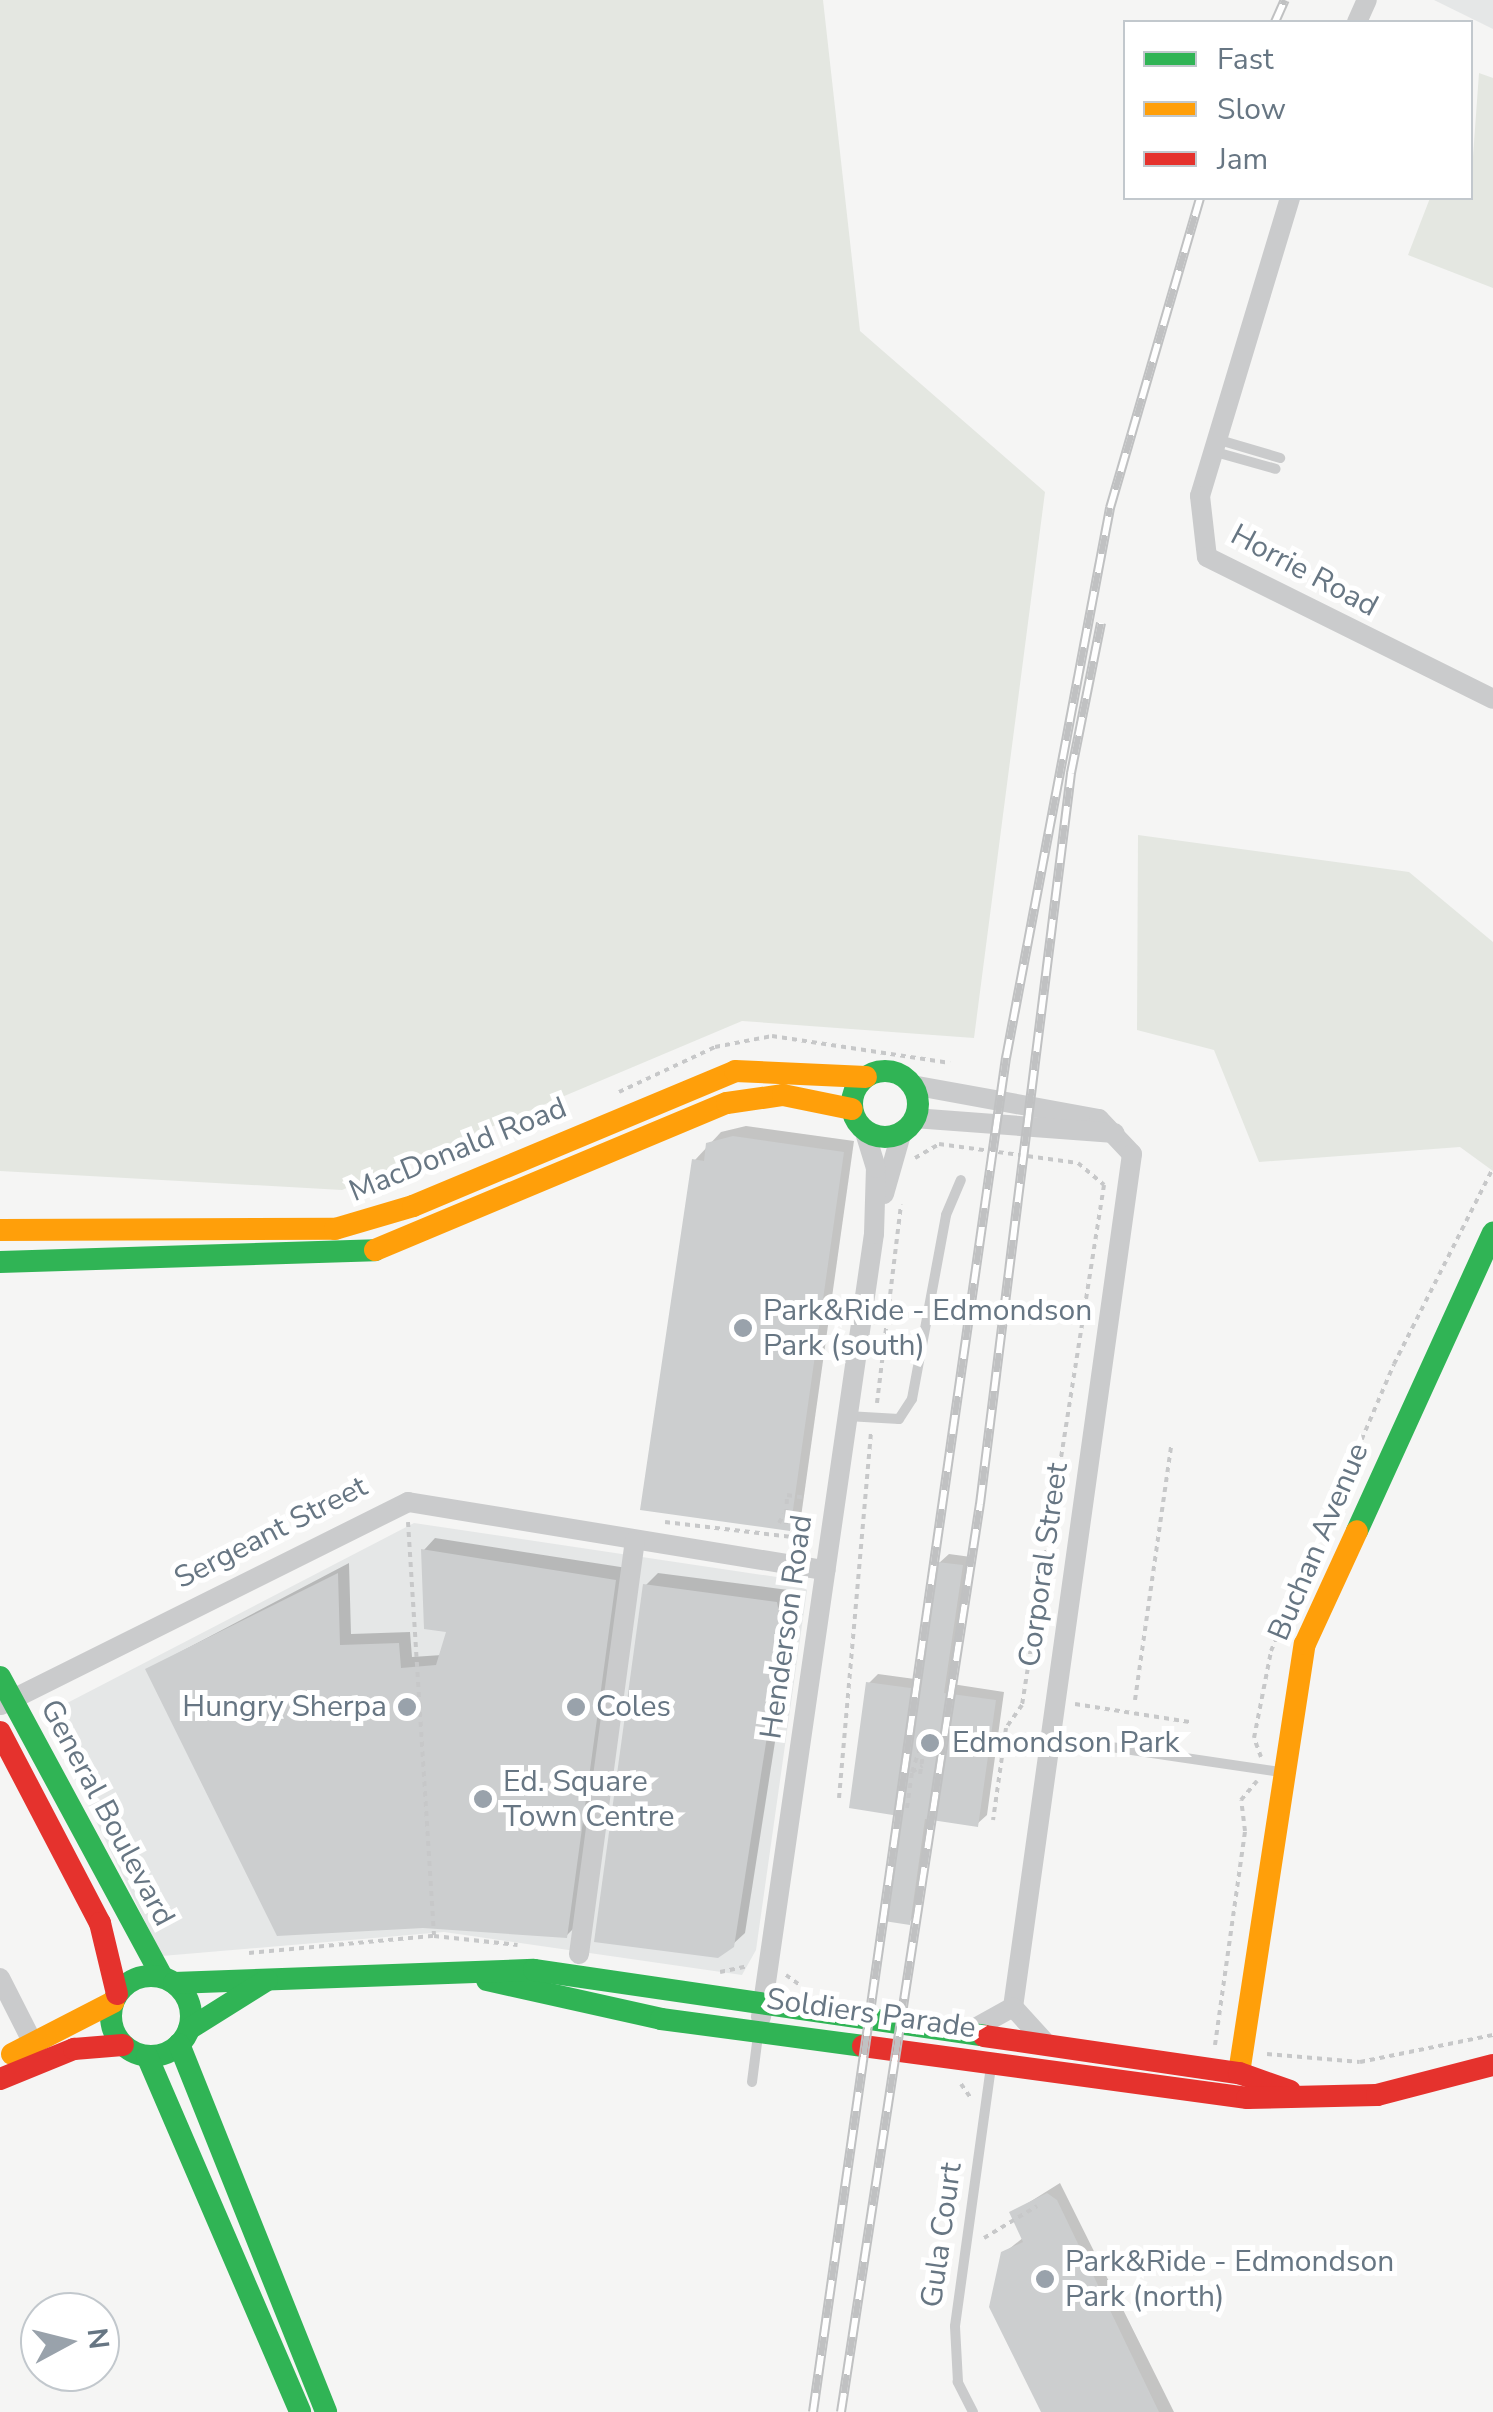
<!DOCTYPE html>
<style>
body{margin:0}
#map{position:relative;width:1493px;height:2412px;overflow:hidden;background:#f5f5f4;font-family:"Nunito Sans",sans-serif}
div>[style]{position:absolute}
.built>*{inset:0;background:#e5e7e7}
.green>*{inset:0;background:#e4e7e1}
.shadow>*{inset:0;background:#0003}
.building>*{inset:0;background:#cccecf}
.path>*{height:4px;margin-top:-2px;transform-origin:0;background:repeating-linear-gradient(90deg,#c7c8c9 0 5px,transparent 0 10px)}
.lane>*{height:10px;margin:-5px;padding:0 5px;transform-origin:5px;border-radius:5px;background:#cacbcc}
.street>*{height:20px;margin:-10px;padding:0 10px;transform-origin:10px;border-radius:10px;background:#cacbcc}
.fast>*{height:22px;margin:-11px;padding:0 11px;transform-origin:11px;border-radius:11px;background:#30b455}
.fast>.ring{margin:-11px;padding:0;box-sizing:content-box;background:none;border:22px solid #30b455;border-radius:50%}
.slow>*{height:22px;margin:-11px;padding:0 11px;transform-origin:11px;border-radius:11px;background:#ff9f0a}
.jam>*{height:22px;margin:-11px;padding:0 11px;transform-origin:11px;border-radius:11px;background:#e5322d}
.rail>*{height:10px;margin-top:-5px;transform-origin:0;background:repeating-linear-gradient(90deg,#fff 0 19px,#c0c1c2 0 38px);box-sizing:border-box;border-block:2px solid #c0c1c2}
.dots>*{width:28px;height:28px;translate:-50% -50%;box-sizing:border-box;border:5px solid #fff;border-radius:50%}
span{translate:-50% -50%;white-space:nowrap;text-align:center;line-height:1.15;-webkit-text-stroke:10px #fff;paint-order:stroke}
.street-label{font-size:30px;color:#677683}
.poi-label{font-size:30px;color:#677683}
.left{translate:0 -50%;text-align:left}
.right{translate:-100% -50%;text-align:right}
.legend{position:absolute;left:1123px;top:20px;width:350px;height:180px;box-sizing:border-box;background:#fff;border:2px solid #c2c8cd;margin:0;padding:12px 18px;list-style:none;font-size:30px;color:#677683}
.legend li{display:flex;align-items:center;gap:20px;height:50px}
.legend b{width:50px;border:2px solid #c2c8cd}
.north{position:absolute;left:20px;top:2292px;width:100px;height:100px;box-sizing:border-box;background:#fff;border:2px solid #c2c8cd;border-radius:50%;rotate:83deg;font-size:28px;font-weight:700;line-height:40px;text-align:center;color:#677683}
.north::after{content:'';display:block;margin:auto;width:35px;height:45px;background:#99a2ab;clip-path:polygon(50% 0,100% 100%,50% 72%,0 100%)}
</style>
<div id="map">
<div class="built">
<div style="clip-path:polygon(1434px 0,1493px 0,1493px 29px)"></div>
<div style="clip-path:polygon(414px 1523px,790px 1579px,807px 1590px,756px 1950px,742px 1975px,444px 1932px,162px 1956px,44px 1715px)"></div>
</div>
<div class="green">
<div style="clip-path:polygon(0 0,823px 0,860px 331px,1045px 492px,974px 1038px,742px 1021px,342px 1190px,0 1171px)"></div>
<div style="clip-path:polygon(1479px 73px,1493px 78px,1493px 288px,1408px 255px,1430px 198px,1470px 198px)"></div>
<div style="clip-path:polygon(1138px 835px,1409px 872px,1493px 942px,1493px 1171px,1460px 1147px,1259px 1162px,1214px 1050px,1137px 1030px)"></div>
</div>
<div class="shadow">
<div style="clip-path:polygon(746px 1126px,854px 1141px,801px 1517px,789px 1528px,695px 1160px,721px 1132px)"></div>
<div style="clip-path:polygon(435px 1538px,627px 1568px,578px 1924px,566px 1936px,148px 1669px,349px 1563px,351px 1634px,410px 1632px,412px 1657px,442px 1655px,449px 1629px,424px 1550px)"></div>
<div style="clip-path:polygon(949px 1554px,971px 1557px,952px 1684px,1004px 1692px,987px 1815px,977px 1824px,932px 1818px,918px 1913px,909px 1922px,902px 1813px,869px 1683px,878px 1674px,922px 1680px,939px 1563px)"></div>
<div style="clip-path:polygon(658px 1573px,788px 1590px,794px 1621px,745px 1933px,732px 1945px,646px 1585px)"></div>
<div style="clip-path:polygon(1060px 2183px,1174px 2412px,1044px 2412px,1004px 2253px,1024px 2237px,1012px 2213px)"></div>
</div>
<div class="building">
<div style="clip-path:polygon(733px 1136px,844px 1152px,790px 1531px,640px 1510px,692px 1159px,704px 1161px,706px 1143px)"></div>
<div style="clip-path:polygon(421px 1549px,616px 1580px,567px 1938px,423px 1928px,277px 1936px,145px 1669px,338px 1573px,340px 1645px,399px 1643px,401px 1668px,436px 1665px,446px 1632px,424px 1629px)"></div>
<div style="clip-path:polygon(937px 1562px,963px 1565px,944px 1693px,996px 1700px,978px 1827px,925px 1819px,910px 1925px,884px 1921px,899px 1816px,849px 1808px,866px 1682px,918px 1689px)"></div>
<div style="clip-path:polygon(643px 1584px,777px 1602px,783px 1634px,734px 1947px,718px 1958px,594px 1942px)"></div>
<div style="clip-path:polygon(1047px 2193px,1057px 2200px,1159px 2412px,1041px 2412px,989px 2307px,1001px 2252px,1023px 2242px,1009px 2212px)"></div>
</div>
<div class="path">
<div style="left:619px;top:1092px;width:106px;rotate:-25.1deg"></div>
<div style="left:715px;top:1047px;width:58px;rotate:-10.9deg"></div>
<div style="left:772px;top:1036px;width:180px;rotate:8.6deg"></div>
<div style="left:915px;top:1158px;width:28px;rotate:-30deg"></div>
<div style="left:939px;top:1144px;width:140px;rotate:7.8deg"></div>
<div style="left:1078px;top:1163px;width:34px;rotate:40deg"></div>
<div style="left:1104px;top:1185px;width:526px;rotate:98.96deg"></div>
<div style="left:1022px;top:1705px;width:28px;rotate:125deg"></div>
<div style="left:1006px;top:1728px;width:93px;rotate:98deg"></div>
<div style="left:877px;top:1403px;width:200px;rotate:-83.1deg"></div>
<div style="left:408px;top:1522px;width:414px;rotate:86.4deg"></div>
<div style="left:665px;top:1522px;width:137px;rotate:6.7deg"></div>
<div style="left:801px;top:1538px;width:23px;rotate:-80deg"></div>
<div style="left:805px;top:1515px;width:10px;rotate:11deg"></div>
<div style="left:779px;top:1523px;width:10px;rotate:-61deg"></div>
<div style="left:786px;top:1524px;width:29px;rotate:-88deg"></div>
<div style="left:787px;top:1495px;width:20px;rotate:9deg"></div>
<div style="left:1135px;top:1700px;width:256px;rotate:-81.9deg"></div>
<div style="left:1075px;top:1704px;width:116px;rotate:8.9deg"></div>
<div style="left:1261px;top:1757px;width:20px;rotate:-110deg"></div>
<div style="left:1254px;top:1738px;width:89px;rotate:-78.9deg"></div>
<div style="left:1271px;top:1651px;width:312px;rotate:-66.8deg"></div>
<div style="left:1394px;top:1364px;width:220px;rotate:-63.2deg"></div>
<div style="left:912px;top:1772px;width:48px;rotate:-71.9deg"></div>
<div style="left:920px;top:1774px;width:25px;rotate:-81deg"></div>
<div style="left:839px;top:1798px;width:367px;rotate:-85deg"></div>
<div style="left:907px;top:1808px;width:36px;rotate:-82deg"></div>
<div style="left:912px;top:1772px;width:12px;rotate:-31deg"></div>
<div style="left:249px;top:1953px;width:186px;rotate:-5.3deg"></div>
<div style="left:434px;top:1936px;width:84px;rotate:6.1deg"></div>
<div style="left:720px;top:1972px;width:29px;rotate:-12deg"></div>
<div style="left:786px;top:1975px;width:19px;rotate:36deg"></div>
<div style="left:1215px;top:2045px;width:216px;rotate:-82deg"></div>
<div style="left:1245px;top:1831px;width:31px;rotate:-97deg"></div>
<div style="left:1241px;top:1800px;width:25px;rotate:-50deg"></div>
<div style="left:1267px;top:2054px;width:93px;rotate:4.9deg"></div>
<div style="left:1360px;top:2062px;width:136px;rotate:-11.5deg"></div>
<div style="left:961px;top:2084px;width:19px;rotate:55deg"></div>
<div style="left:984px;top:2238px;width:62px;rotate:-31.1deg"></div>
</div>
<div class="lane">
<div style="left:1216px;top:439px;width:67px;rotate:16.5deg"></div>
<div style="left:1212px;top:451px;width:66px;rotate:15.7deg"></div>
<div style="left:847px;top:1416px;width:52px;rotate:3.3deg"></div>
<div style="left:899px;top:1419px;width:24px;rotate:-57deg"></div>
<div style="left:912px;top:1399px;width:187px;rotate:-79.5deg"></div>
<div style="left:946px;top:1215px;width:38px;rotate:-67deg"></div>
<div style="left:1050px;top:1738px;width:233px;rotate:8.4deg"></div>
<div style="left:752px;top:2082px;width:47px;rotate:-82.7deg"></div>
<div style="left:973px;top:2412px;width:34px;rotate:-117deg"></div>
<div style="left:958px;top:2382px;width:56px;rotate:-93.1deg"></div>
<div style="left:955px;top:2326px;width:261px;rotate:-82.1deg"></div>
</div>
<div class="street">
<div style="left:1357px;top:22px;width:24px;rotate:-66deg"></div>
<div style="left:1290px;top:198px;width:311px;rotate:106.8deg"></div>
<div style="left:1200px;top:496px;width:61px;rotate:83.5deg"></div>
<div style="left:1207px;top:557px;width:319px;rotate:26.4deg"></div>
<div style="left:912px;top:1085px;width:190px;rotate:10.3deg"></div>
<div style="left:1099px;top:1119px;width:48px;rotate:46.7deg"></div>
<div style="left:1132px;top:1154px;width:861px;rotate:97.94deg"></div>
<div style="left:1013px;top:2007px;width:45px;rotate:47.7deg"></div>
<div style="left:914px;top:1118px;width:201px;rotate:4.3deg"></div>
<div style="left:884px;top:1194px;width:66px;rotate:-74.1deg"></div>
<div style="left:1px;top:1705px;width:455px;rotate:-26.5deg"></div>
<div style="left:408px;top:1502px;width:423px;rotate:9.3deg"></div>
<div style="left:579px;top:1954px;width:416px;rotate:-82.3deg"></div>
<div style="left:0;top:1978px;width:73px;rotate:63.1deg"></div>
<div style="left:761px;top:2017px;width:791px;rotate:-81.79deg"></div>
<div style="left:874px;top:1234px;width:66px;rotate:-88.3deg"></div>
<div style="left:876px;top:1168px;width:41px;rotate:-107.1deg"></div>
<div style="left:968px;top:2032px;width:51px;rotate:-29.1deg"></div>
</div>
<div class="fast">
<div class="ring" style="left:852px;top:1071px;width:44px;height:44px"></div>
<div style="left:0;top:1262px;width:375px;rotate:-1.8deg"></div>
<div style="left:1357px;top:1531px;width:328px;rotate:-65.5deg"></div>
<div style="left:0;top:1677px;width:341px;rotate:61.6deg"></div>
<div class="ring" style="left:111px;top:1976px;width:58px;height:58px"></div>
<div style="left:487px;top:1980px;width:178px;rotate:12.6deg"></div>
<div style="left:661px;top:2019px;width:204px;rotate:7.6deg"></div>
<div style="left:174px;top:1983px;width:360px;rotate:-2.1deg"></div>
<div style="left:534px;top:1970px;width:455px;rotate:8.3deg"></div>
<div style="left:189px;top:2029px;width:92px;rotate:-32.1deg"></div>
<div style="left:179px;top:2044px;width:396px;rotate:68.2deg"></div>
<div style="left:147px;top:2056px;width:387px;rotate:66.7deg"></div>
</div>
<div class="slow">
<div style="left:0;top:1230px;width:335px;rotate:-0.2deg"></div>
<div style="left:335px;top:1229px;width:81px;rotate:-16.4deg"></div>
<div style="left:413px;top:1206px;width:349px;rotate:-22.7deg"></div>
<div style="left:735px;top:1071px;width:131px;rotate:2.6deg"></div>
<div style="left:375px;top:1250px;width:381px;rotate:-22.7deg"></div>
<div style="left:727px;top:1103px;width:57px;rotate:-8.1deg"></div>
<div style="left:783px;top:1095px;width:70px;rotate:11.5deg"></div>
<div style="left:12px;top:2054px;width:114px;rotate:-27.2deg"></div>
<div style="left:1239px;top:2073px;width:434px;rotate:-81.3deg"></div>
<div style="left:1305px;top:1644px;width:124px;rotate:-65.3deg"></div>
</div>
<div class="jam">
<div style="left:0;top:1732px;width:216px;rotate:62.4deg"></div>
<div style="left:100px;top:1923px;width:73px;rotate:76.5deg"></div>
<div style="left:984px;top:2036px;width:258px;rotate:8.3deg"></div>
<div style="left:1239px;top:2073px;width:54px;rotate:19.4deg"></div>
<div style="left:863px;top:2046px;width:388px;rotate:7.7deg"></div>
<div style="left:1247px;top:2098px;width:130px;rotate:-1.3deg"></div>
<div style="left:1377px;top:2095px;width:120px;rotate:-14.5deg"></div>
<div style="left:0;top:2079px;width:80px;rotate:-22.1deg"></div>
<div style="left:74px;top:2049px;width:49px;rotate:-4.7deg"></div>
</div>
<div class="rail">
<div style="left:1275px;top:22px;width:24px;rotate:-66deg"></div>
<div style="left:813px;top:2412px;width:1368px;rotate:-81.89deg"></div>
<div style="left:1006px;top:1058px;width:560px;rotate:-79.29deg"></div>
<div style="left:1110px;top:508px;width:323px;rotate:-73.8deg"></div>
<div style="left:841px;top:2412px;width:919px;rotate:-81.3deg"></div>
<div style="left:980px;top:1504px;width:737px;rotate:-82.9deg"></div>
<div style="left:1071px;top:773px;width:153px;rotate:-78.7deg"></div>
</div>
<div class="dots">
<div style="left:743px;top:1328px;background:#99a2ab"></div>
<div style="left:407px;top:1707px;background:#99a2ab"></div>
<div style="left:576px;top:1707px;background:#99a2ab"></div>
<div style="left:930px;top:1743px;background:#99a2ab"></div>
<div style="left:483px;top:1799px;background:#99a2ab"></div>
<div style="left:1045px;top:2279px;background:#99a2ab"></div>
</div>
<div class="street-label">
<span style="left:1304px;top:571px;rotate:28deg">Horrie Road</span>
<span style="left:458px;top:1150px;rotate:-22deg">MacDonald Road</span>
<span style="left:271px;top:1533px;rotate:-27deg">Sergeant Street</span>
<span style="left:1319px;top:1542px;rotate:-67deg">Buchan Avenue</span>
<span style="left:1044px;top:1565px;rotate:-82deg">Corporal Street</span>
<span style="left:787px;top:1627px;rotate:-82deg">Henderson Road</span>
<span style="left:107px;top:1813px;rotate:62deg">General Boulevard</span>
<span style="left:871px;top:2014px;rotate:8deg">Soldiers Parade</span>
<span style="left:942px;top:2235px;rotate:-82deg">Gula Court</span>
</div>
<div class="poi-label">
<span class="left" style="left:763px;top:1328px">Park&amp;Ride - Edmondson<br>Park (south)</span>
<span class="right" style="left:387px;top:1707px">Hungry Sherpa</span>
<span class="left" style="left:596px;top:1707px">Coles</span>
<span class="left" style="left:952px;top:1743px">Edmondson Park</span>
<span class="left" style="left:503px;top:1799px">Ed. Square<br>Town Centre</span>
<span class="left" style="left:1065px;top:2279px">Park&amp;Ride - Edmondson<br>Park (north)</span>
</div>
<ul class="legend">
<li><b style="height:12px;background:#30b455"></b>Fast</li>
<li><b style="height:12px;background:#ff9f0a"></b>Slow</li>
<li><b style="height:12px;background:#e5322d"></b>Jam</li>
</ul>
<div class="north">N</div>
</div>
